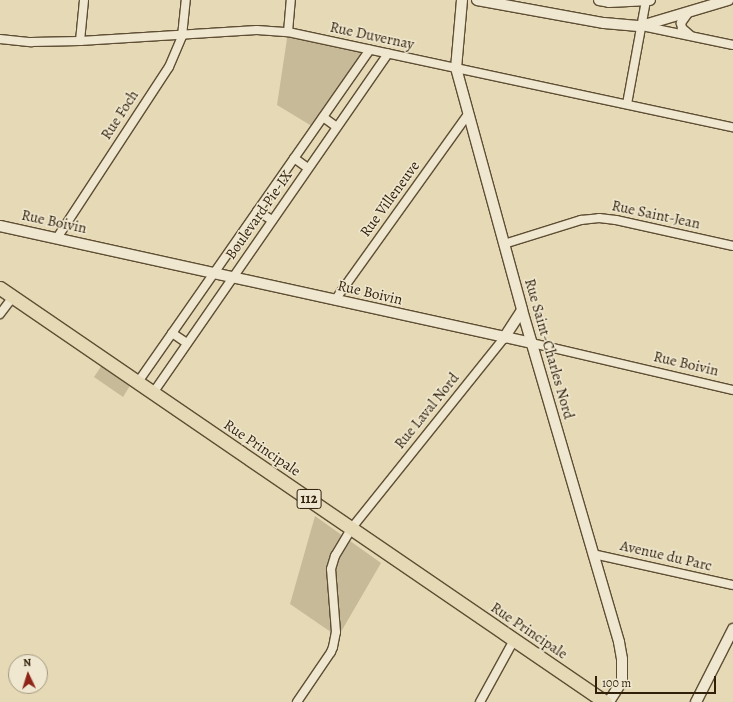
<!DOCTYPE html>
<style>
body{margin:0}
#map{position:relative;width:733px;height:702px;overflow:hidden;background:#e6dab6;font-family:Alegreya,serif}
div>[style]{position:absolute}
.green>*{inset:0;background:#c7ba99}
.roads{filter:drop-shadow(1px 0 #5e4e34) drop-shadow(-1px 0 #5e4e34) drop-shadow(0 1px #5e4e34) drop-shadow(0 -1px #5e4e34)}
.minor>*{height:8px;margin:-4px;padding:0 4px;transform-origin:4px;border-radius:4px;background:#efe7d0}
.tertiary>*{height:10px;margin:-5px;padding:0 5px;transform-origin:5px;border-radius:5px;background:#efe7d0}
.primary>*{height:13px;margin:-6.5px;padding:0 6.5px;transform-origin:6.5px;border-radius:6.5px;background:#e6dab6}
span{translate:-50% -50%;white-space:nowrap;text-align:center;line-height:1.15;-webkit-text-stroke:3px #efe7d0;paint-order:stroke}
.shield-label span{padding:1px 3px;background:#efe7d0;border:1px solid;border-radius:3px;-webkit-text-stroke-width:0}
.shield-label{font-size:14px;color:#301f09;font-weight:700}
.street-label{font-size:15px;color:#301f09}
.north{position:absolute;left:8px;top:654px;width:40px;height:40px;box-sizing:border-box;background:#efe7d0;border:1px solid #a39780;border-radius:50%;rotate:356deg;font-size:11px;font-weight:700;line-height:16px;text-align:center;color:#301f09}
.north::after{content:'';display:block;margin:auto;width:14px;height:18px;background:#8f2418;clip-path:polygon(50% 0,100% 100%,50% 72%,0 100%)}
.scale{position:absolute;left:595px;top:676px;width:121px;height:18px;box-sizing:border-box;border:2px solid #301f09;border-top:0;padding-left:5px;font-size:12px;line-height:14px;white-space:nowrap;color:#301f09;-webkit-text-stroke:3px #efe7d0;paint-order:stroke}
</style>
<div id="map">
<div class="green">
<div style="clip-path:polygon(288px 32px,370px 50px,315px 128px,277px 105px)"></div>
<div style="clip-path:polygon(102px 365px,131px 384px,123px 397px,94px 377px)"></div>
<div style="clip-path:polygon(315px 516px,381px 563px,338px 637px,290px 604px)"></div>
</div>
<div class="roads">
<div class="minor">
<div style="left:689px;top:12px;width:14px;rotate:126deg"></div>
<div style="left:681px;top:23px;width:5px;rotate:79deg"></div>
<div style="left:682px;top:28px;width:11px;rotate:41deg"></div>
<div style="left:642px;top:26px;width:93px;rotate:11.8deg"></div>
<div style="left:288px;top:32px;width:32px;rotate:-85deg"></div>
<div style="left:0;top:39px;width:31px;rotate:6deg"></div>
<div style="left:31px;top:42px;width:49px;rotate:-1.2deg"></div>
<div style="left:80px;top:41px;width:177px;rotate:-3.6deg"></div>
<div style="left:257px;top:30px;width:31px;rotate:4deg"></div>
<div style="left:288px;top:32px;width:455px;rotate:12.1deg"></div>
<div style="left:80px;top:41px;width:41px;rotate:-84.4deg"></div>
<div style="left:627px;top:104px;width:106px;rotate:-79.6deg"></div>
<div style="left:323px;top:117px;width:17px;rotate:36deg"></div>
<div style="left:294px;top:158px;width:17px;rotate:36deg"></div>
<div style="left:257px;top:211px;width:17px;rotate:31deg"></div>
<div style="left:57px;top:238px;width:204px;rotate:-56.8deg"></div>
<div style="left:169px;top:67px;width:34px;rotate:-67deg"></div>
<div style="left:182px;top:36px;width:36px;rotate:-84deg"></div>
<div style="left:504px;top:244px;width:81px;rotate:-17.3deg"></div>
<div style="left:581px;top:220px;width:18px;rotate:-6deg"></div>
<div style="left:599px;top:218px;width:17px;rotate:7deg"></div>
<div style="left:616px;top:220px;width:120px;rotate:12.5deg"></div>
<div style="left:335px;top:300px;width:229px;rotate:-54.4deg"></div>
<div style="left:0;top:314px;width:21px;rotate:-53deg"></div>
<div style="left:172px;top:333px;width:18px;rotate:34deg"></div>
<div style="left:532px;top:343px;width:206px;rotate:13.2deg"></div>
<div style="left:138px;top:382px;width:405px;rotate:-55.1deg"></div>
<div style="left:153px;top:393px;width:413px;rotate:-55.3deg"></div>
<div style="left:593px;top:554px;width:143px;rotate:12.5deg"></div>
<div style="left:297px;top:702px;width:60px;rotate:-55.8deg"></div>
<div style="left:331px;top:652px;width:5px;rotate:-68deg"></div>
<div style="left:333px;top:647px;width:15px;rotate:-79deg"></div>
<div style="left:336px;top:632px;width:63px;rotate:-94.5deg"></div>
<div style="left:331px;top:569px;width:14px;rotate:-73deg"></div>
<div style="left:335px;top:556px;width:31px;rotate:-59deg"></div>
<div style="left:351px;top:529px;width:245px;rotate:-51.3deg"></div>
<div style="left:480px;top:702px;width:71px;rotate:-61.3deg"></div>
</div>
<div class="tertiary">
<div style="left:462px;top:0;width:68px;rotate:95deg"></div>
<div style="left:456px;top:68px;width:251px;rotate:74.7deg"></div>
<div style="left:522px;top:310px;width:346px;rotate:73.7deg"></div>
<div style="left:619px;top:642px;width:17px;rotate:80deg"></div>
<div style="left:622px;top:659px;width:22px;rotate:90deg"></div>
<div style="left:622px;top:681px;width:25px;rotate:122deg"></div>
<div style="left:477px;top:0;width:129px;rotate:10.3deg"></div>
<div style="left:604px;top:23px;width:37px;rotate:5deg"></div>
<div style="left:641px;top:26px;width:91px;rotate:-16.6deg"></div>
<div style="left:599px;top:0;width:10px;rotate:11deg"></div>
<div style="left:609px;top:2px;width:41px;rotate:-2.8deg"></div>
<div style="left:0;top:226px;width:545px;rotate:12.4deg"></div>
<div style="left:504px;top:338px;width:33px;rotate:-57deg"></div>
<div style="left:696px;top:702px;width:82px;rotate:-63.1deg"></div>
</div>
<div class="primary">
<div style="left:0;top:288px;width:733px;rotate:34.38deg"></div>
</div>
</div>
<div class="shield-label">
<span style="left:309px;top:499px">112</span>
</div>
<div class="street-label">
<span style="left:372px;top:36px;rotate:12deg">Rue Duvernay</span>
<span style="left:120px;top:115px;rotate:-57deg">Rue Foch</span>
<span style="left:390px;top:199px;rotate:-54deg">Rue Villeneuve</span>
<span style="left:259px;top:215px;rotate:-55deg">Boulevard Pie-IX</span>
<span style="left:656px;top:215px;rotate:12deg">Rue Saint-Jean</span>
<span style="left:54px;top:222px;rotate:12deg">Rue Boivin</span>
<span style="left:370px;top:293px;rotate:13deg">Rue Boivin</span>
<span style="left:549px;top:349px;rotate:74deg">Rue Saint-Charles Nord</span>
<span style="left:686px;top:364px;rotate:13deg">Rue Boivin</span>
<span style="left:427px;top:411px;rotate:-51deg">Rue Laval Nord</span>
<span style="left:262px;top:448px;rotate:34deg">Rue Principale</span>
<span style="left:666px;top:556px;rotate:13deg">Avenue du Parc</span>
<span style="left:529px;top:631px;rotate:34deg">Rue Principale</span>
</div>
<div class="north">N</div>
<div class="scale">100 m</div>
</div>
